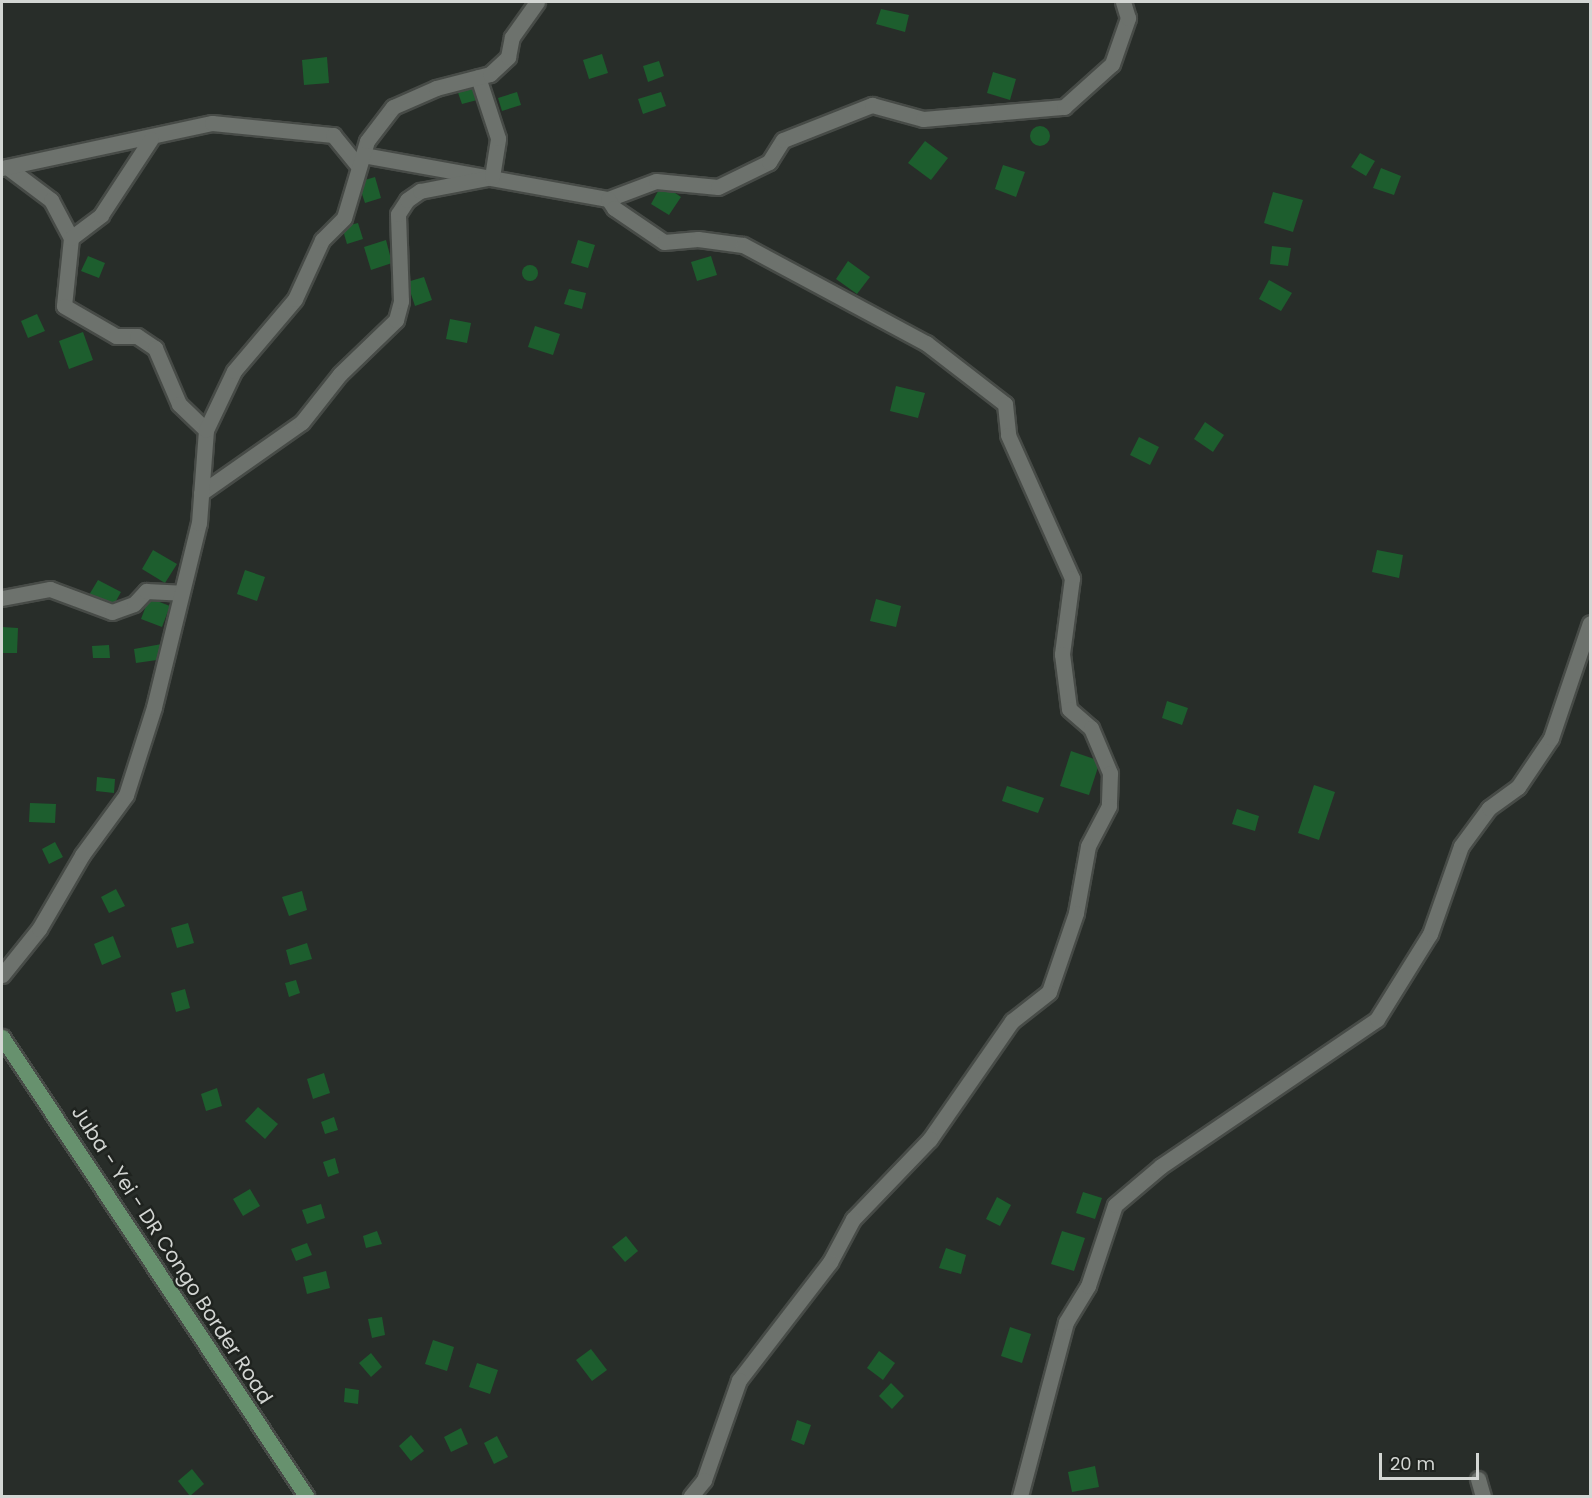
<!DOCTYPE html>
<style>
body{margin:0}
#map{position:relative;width:1592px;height:1498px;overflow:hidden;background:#282d29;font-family:Poppins,sans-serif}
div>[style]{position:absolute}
.building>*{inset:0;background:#1d5e2e}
.round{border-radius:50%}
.roads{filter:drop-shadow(2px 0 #474b47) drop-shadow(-2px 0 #474b47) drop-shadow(0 2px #474b47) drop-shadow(0 -2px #474b47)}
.street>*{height:15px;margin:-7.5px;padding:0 7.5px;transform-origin:7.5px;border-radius:7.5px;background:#6d726d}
.primary>*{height:15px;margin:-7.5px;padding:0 7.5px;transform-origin:7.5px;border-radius:7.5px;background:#67916e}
span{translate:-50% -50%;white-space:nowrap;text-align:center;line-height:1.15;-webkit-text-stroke:5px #1f231f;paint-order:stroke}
.street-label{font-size:20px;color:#d3d6d3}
.frame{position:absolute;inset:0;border:3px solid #d3d6d3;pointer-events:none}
.scale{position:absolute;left:1379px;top:1453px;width:100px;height:27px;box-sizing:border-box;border:3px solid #d3d6d3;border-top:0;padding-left:8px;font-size:18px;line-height:21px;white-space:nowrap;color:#d3d6d3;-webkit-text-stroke:4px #1f231f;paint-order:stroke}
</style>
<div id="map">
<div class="building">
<div style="clip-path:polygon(881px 9px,909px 15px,905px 32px,876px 24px)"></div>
<div style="clip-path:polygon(602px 54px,608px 73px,589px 79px,583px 60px)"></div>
<div style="clip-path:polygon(327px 57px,329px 83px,304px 85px,302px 60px)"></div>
<div style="clip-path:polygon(659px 61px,664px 76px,648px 82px,643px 66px)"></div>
<div style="clip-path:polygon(993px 72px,1016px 79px,1010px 100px,987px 93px)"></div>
<div style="clip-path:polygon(471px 82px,477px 100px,462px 104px,456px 87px)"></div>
<div style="clip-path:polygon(517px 92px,521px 105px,502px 111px,498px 98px)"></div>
<div style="clip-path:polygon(661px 92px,666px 106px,643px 114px,638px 99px)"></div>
<div class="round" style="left:1030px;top:126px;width:20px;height:20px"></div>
<div style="clip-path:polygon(925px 141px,948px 158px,931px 180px,908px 163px)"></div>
<div style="clip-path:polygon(1360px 153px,1375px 161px,1366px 176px,1351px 167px)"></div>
<div style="clip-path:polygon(1003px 165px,1025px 172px,1016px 197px,995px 189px)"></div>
<div style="clip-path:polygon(1381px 168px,1401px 176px,1394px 195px,1373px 188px)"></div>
<div style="clip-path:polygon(375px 177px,381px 198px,365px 203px,358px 182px)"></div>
<div style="clip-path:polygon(662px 184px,681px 197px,669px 215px,651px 204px)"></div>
<div style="clip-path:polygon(1273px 192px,1303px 200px,1293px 232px,1264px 223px)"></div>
<div style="clip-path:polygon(358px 223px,363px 239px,347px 244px,342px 227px)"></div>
<div style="clip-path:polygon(386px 240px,392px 263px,371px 270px,364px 247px)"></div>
<div style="clip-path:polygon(578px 240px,595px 245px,588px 268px,571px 263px)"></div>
<div style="clip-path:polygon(1272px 246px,1291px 248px,1288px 266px,1270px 264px)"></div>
<div style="clip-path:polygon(88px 256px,105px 263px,99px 278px,81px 271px)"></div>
<div style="clip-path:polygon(711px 256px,717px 275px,697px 281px,691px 262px)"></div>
<div style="clip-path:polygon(848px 261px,870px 277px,857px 294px,836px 279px)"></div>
<div class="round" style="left:522px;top:265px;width:16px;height:16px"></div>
<div style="clip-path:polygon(424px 277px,432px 300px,415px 306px,407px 282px)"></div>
<div style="clip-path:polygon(1269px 280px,1292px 293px,1281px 311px,1259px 299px)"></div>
<div style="clip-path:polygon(569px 289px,586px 293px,582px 309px,564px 304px)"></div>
<div style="clip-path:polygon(37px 314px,45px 331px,28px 338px,21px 321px)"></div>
<div style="clip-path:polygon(450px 319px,471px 323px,467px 343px,446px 339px)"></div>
<div style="clip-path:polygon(535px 326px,560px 334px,553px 355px,528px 347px)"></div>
<div style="clip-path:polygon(83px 332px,93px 360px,69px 369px,59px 341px)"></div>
<div style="clip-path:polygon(896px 386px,925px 393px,918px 418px,890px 411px)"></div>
<div style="clip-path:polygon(1205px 422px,1224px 435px,1213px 452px,1194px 439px)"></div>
<div style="clip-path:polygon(1139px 437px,1159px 447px,1150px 465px,1130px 455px)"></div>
<div style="clip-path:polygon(153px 550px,177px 564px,165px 583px,142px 569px)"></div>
<div style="clip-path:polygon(1377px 550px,1403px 555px,1399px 578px,1372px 572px)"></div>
<div style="clip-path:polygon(245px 570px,265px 577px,257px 601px,237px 594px)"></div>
<div style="clip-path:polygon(98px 580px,121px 592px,112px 608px,89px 595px)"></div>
<div style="clip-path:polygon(149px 598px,170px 606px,162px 627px,141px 619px)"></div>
<div style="clip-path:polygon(876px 599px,901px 606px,896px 627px,870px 621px)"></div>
<div style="clip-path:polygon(2px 627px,18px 628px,17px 653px,2px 653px)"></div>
<div style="clip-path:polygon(162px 644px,164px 659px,136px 663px,134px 649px)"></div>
<div style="clip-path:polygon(109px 645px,110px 658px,93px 658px,92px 646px)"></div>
<div style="clip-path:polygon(1167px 701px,1188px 708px,1182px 725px,1162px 718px)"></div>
<div style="clip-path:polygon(1071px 751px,1100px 761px,1089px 795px,1060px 786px)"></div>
<div style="clip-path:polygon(97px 777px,115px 779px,114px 793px,96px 791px)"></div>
<div style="clip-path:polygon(1314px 785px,1335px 792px,1319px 840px,1298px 833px)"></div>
<div style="clip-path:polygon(1007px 786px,1044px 798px,1038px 813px,1002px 801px)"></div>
<div style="clip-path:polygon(30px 803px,56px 804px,55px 823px,29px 822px)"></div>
<div style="clip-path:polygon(1237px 809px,1259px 816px,1255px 831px,1232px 824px)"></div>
<div style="clip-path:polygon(55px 842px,63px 857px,49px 864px,42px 849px)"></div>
<div style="clip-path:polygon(116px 889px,125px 906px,109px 913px,101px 897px)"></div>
<div style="clip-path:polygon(302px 891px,307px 910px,289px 916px,282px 897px)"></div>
<div style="clip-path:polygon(188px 923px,194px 943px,177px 948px,171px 928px)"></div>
<div style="clip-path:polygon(113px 936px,121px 957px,102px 965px,94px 944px)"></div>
<div style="clip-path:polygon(307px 943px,312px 959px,290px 965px,286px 950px)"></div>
<div style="clip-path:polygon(296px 980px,300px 993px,289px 997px,285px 983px)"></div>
<div style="clip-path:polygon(185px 989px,190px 1008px,176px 1012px,171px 993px)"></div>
<div style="clip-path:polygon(324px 1073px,330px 1093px,313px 1099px,307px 1079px)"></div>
<div style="clip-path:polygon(217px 1088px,222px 1106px,206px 1111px,201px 1094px)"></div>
<div style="clip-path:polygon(258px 1107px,278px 1124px,265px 1139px,245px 1121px)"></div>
<div style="clip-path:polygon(334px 1117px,338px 1130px,325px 1134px,321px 1122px)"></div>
<div style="clip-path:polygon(335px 1158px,339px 1173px,328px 1177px,323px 1162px)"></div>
<div style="clip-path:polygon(250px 1189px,260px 1206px,243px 1216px,233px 1199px)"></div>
<div style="clip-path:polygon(1083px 1192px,1102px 1198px,1095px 1219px,1076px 1213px)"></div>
<div style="clip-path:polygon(997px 1197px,1011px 1205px,1000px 1226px,986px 1219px)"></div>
<div style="clip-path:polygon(321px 1204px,325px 1218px,307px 1224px,302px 1210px)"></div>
<div style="clip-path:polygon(377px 1231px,382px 1244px,366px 1248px,363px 1236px)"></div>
<div style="clip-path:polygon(1062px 1231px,1085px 1238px,1074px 1271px,1051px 1264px)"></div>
<div style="clip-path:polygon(626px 1236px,638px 1251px,625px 1262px,612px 1247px)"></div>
<div style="clip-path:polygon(307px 1243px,312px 1255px,296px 1261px,291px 1249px)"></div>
<div style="clip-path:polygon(946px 1248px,966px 1255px,961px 1274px,939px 1268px)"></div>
<div style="clip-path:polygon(326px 1271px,330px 1288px,307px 1294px,303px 1277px)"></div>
<div style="clip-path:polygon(382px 1317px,385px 1335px,372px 1338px,368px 1319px)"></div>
<div style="clip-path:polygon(1010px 1327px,1031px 1334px,1022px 1363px,1001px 1356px)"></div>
<div style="clip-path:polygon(433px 1340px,454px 1347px,447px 1371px,425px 1364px)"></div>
<div style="clip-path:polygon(591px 1349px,607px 1370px,592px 1381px,576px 1360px)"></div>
<div style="clip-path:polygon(879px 1351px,895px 1363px,883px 1380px,867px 1368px)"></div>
<div style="clip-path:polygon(371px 1353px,382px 1367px,371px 1377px,359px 1363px)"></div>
<div style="clip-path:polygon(477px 1363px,498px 1370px,490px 1394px,469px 1387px)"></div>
<div style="clip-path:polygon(891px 1383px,904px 1396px,892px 1409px,879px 1396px)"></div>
<div style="clip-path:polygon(345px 1388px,359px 1390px,358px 1404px,344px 1402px)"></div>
<div style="clip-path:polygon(797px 1420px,811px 1425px,804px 1445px,791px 1440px)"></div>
<div style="clip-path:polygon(461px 1428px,468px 1444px,451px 1452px,444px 1437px)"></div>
<div style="clip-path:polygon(411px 1435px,424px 1451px,411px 1461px,399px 1446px)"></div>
<div style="clip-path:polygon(497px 1436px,508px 1457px,494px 1464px,484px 1443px)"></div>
<div style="clip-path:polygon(1095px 1466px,1099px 1487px,1072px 1492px,1068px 1472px)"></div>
<div style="clip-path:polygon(192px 1469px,204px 1484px,190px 1496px,178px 1481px)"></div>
</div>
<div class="roads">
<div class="street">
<div style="left:363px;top:155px;width:249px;rotate:10.2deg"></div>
<div style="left:608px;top:199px;width:51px;rotate:-20.6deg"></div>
<div style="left:656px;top:181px;width:62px;rotate:5.5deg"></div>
<div style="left:718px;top:187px;width:57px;rotate:-26.1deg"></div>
<div style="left:769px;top:162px;width:26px;rotate:-58deg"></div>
<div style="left:783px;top:140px;width:96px;rotate:-21.5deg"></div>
<div style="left:872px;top:105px;width:53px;rotate:15.4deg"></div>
<div style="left:923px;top:119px;width:142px;rotate:-4.9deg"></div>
<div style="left:1064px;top:107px;width:64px;rotate:-41.9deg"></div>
<div style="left:1112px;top:64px;width:49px;rotate:-70.8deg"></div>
<div style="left:1128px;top:18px;width:17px;rotate:-107deg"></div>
<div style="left:7px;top:167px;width:55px;rotate:36.9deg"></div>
<div style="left:51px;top:200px;width:43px;rotate:62.2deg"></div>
<div style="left:71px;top:238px;width:68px;rotate:95.9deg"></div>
<div style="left:64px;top:306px;width:60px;rotate:30deg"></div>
<div style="left:116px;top:336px;width:21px"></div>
<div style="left:137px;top:336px;width:22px;rotate:34deg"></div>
<div style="left:155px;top:348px;width:61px;rotate:66.8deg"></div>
<div style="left:179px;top:404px;width:37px;rotate:44deg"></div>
<div style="left:2px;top:168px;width:215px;rotate:-12.1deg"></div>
<div style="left:212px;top:123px;width:122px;rotate:5.7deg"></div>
<div style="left:333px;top:135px;width:41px;rotate:50.9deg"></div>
<div style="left:608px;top:199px;width:11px;rotate:56deg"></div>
<div style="left:614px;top:208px;width:60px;rotate:34.2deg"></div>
<div style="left:664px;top:242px;width:34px;rotate:-5deg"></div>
<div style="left:698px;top:239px;width:45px;rotate:7.6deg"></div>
<div style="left:743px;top:245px;width:208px;rotate:28.2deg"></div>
<div style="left:926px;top:343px;width:100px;rotate:37.7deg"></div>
<div style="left:1005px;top:404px;width:31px;rotate:84deg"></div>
<div style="left:1008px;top:435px;width:157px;rotate:65.9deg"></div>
<div style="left:1072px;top:578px;width:77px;rotate:97.5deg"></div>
<div style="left:1062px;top:654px;width:55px;rotate:82.7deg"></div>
<div style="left:1069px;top:709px;width:29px;rotate:41deg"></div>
<div style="left:1091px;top:728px;width:49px;rotate:67.1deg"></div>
<div style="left:1110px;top:773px;width:33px;rotate:92deg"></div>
<div style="left:1109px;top:806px;width:45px;rotate:117.7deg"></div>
<div style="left:1088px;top:846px;width:68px;rotate:100.2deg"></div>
<div style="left:1076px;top:913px;width:83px;rotate:108.9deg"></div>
<div style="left:1049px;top:992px;width:47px;rotate:141.9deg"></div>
<div style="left:1012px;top:1021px;width:144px;rotate:124.8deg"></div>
<div style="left:930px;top:1139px;width:111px;rotate:133.9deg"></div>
<div style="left:853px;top:1219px;width:49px;rotate:118.1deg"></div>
<div style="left:830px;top:1262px;width:149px;rotate:127.6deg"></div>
<div style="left:739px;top:1380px;width:106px;rotate:109.3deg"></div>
<div style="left:704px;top:1480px;width:21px;rotate:129deg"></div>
<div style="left:71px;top:238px;width:38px;rotate:-37deg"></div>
<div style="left:101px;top:215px;width:91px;rotate:-56.7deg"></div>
<div style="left:201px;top:493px;width:123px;rotate:-35.1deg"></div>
<div style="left:302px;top:422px;width:61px;rotate:-51.6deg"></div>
<div style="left:340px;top:374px;width:78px;rotate:-44deg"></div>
<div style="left:396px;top:320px;width:20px;rotate:-75deg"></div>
<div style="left:401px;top:301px;width:87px;rotate:-92deg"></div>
<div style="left:398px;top:214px;width:17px;rotate:-57deg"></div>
<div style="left:407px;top:200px;width:16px;rotate:-35deg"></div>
<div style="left:420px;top:191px;width:73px;rotate:-11deg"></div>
<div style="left:492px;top:177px;width:39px;rotate:-81deg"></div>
<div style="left:498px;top:138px;width:64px;rotate:-108.2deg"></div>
<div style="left:2px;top:598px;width:49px;rotate:-10.6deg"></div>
<div style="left:50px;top:589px;width:66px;rotate:20.4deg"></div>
<div style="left:112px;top:612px;width:23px;rotate:-20deg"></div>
<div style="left:134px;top:604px;width:18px;rotate:-47deg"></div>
<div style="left:146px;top:591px;width:35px;rotate:3deg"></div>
<div style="left:2px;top:975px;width:59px;rotate:-51.2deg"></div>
<div style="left:39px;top:929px;width:86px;rotate:-59.8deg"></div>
<div style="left:82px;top:855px;width:74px;rotate:-53.7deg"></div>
<div style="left:126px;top:795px;width:92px;rotate:-72.3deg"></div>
<div style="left:154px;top:707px;width:189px;rotate:-76.3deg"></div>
<div style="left:199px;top:523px;width:93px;rotate:-85.7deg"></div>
<div style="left:206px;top:430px;width:65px;rotate:-64.6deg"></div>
<div style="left:234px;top:371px;width:94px;rotate:-49.7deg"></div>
<div style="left:295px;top:299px;width:65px;rotate:-65.4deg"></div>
<div style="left:322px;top:240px;width:31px;rotate:-45deg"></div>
<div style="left:344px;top:218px;width:80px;rotate:-73.4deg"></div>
<div style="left:367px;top:141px;width:43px;rotate:-52.6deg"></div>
<div style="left:393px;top:107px;width:47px;rotate:-23.8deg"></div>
<div style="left:436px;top:88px;width:56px;rotate:-14.5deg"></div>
<div style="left:490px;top:74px;width:25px;rotate:-43deg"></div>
<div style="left:508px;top:57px;width:20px;rotate:-79deg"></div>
<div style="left:512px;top:37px;width:43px;rotate:-54.5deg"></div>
<div style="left:1478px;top:1479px;width:18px;rotate:74deg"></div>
<div style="left:1020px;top:1496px;width:180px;rotate:-75.2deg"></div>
<div style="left:1066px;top:1322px;width:42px;rotate:-58.6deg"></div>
<div style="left:1088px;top:1286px;width:85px;rotate:-71.6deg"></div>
<div style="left:1115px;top:1205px;width:60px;rotate:-40.3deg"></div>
<div style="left:1161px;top:1166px;width:261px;rotate:-34.2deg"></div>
<div style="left:1377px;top:1019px;width:100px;rotate:-58.1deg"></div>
<div style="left:1430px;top:934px;width:93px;rotate:-70.6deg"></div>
<div style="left:1461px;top:846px;width:47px;rotate:-53.6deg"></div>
<div style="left:1489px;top:808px;width:36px;rotate:-36deg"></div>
<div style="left:1518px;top:787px;width:59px;rotate:-56deg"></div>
<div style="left:1551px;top:738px;width:121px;rotate:-71.3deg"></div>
</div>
<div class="primary">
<div style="left:2px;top:1037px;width:551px;rotate:56.48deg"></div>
</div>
</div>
<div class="street-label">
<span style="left:172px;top:1255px;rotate:57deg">Juba - Yei - DR Congo Border Road</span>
</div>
<div class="frame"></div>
<div class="scale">20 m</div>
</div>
